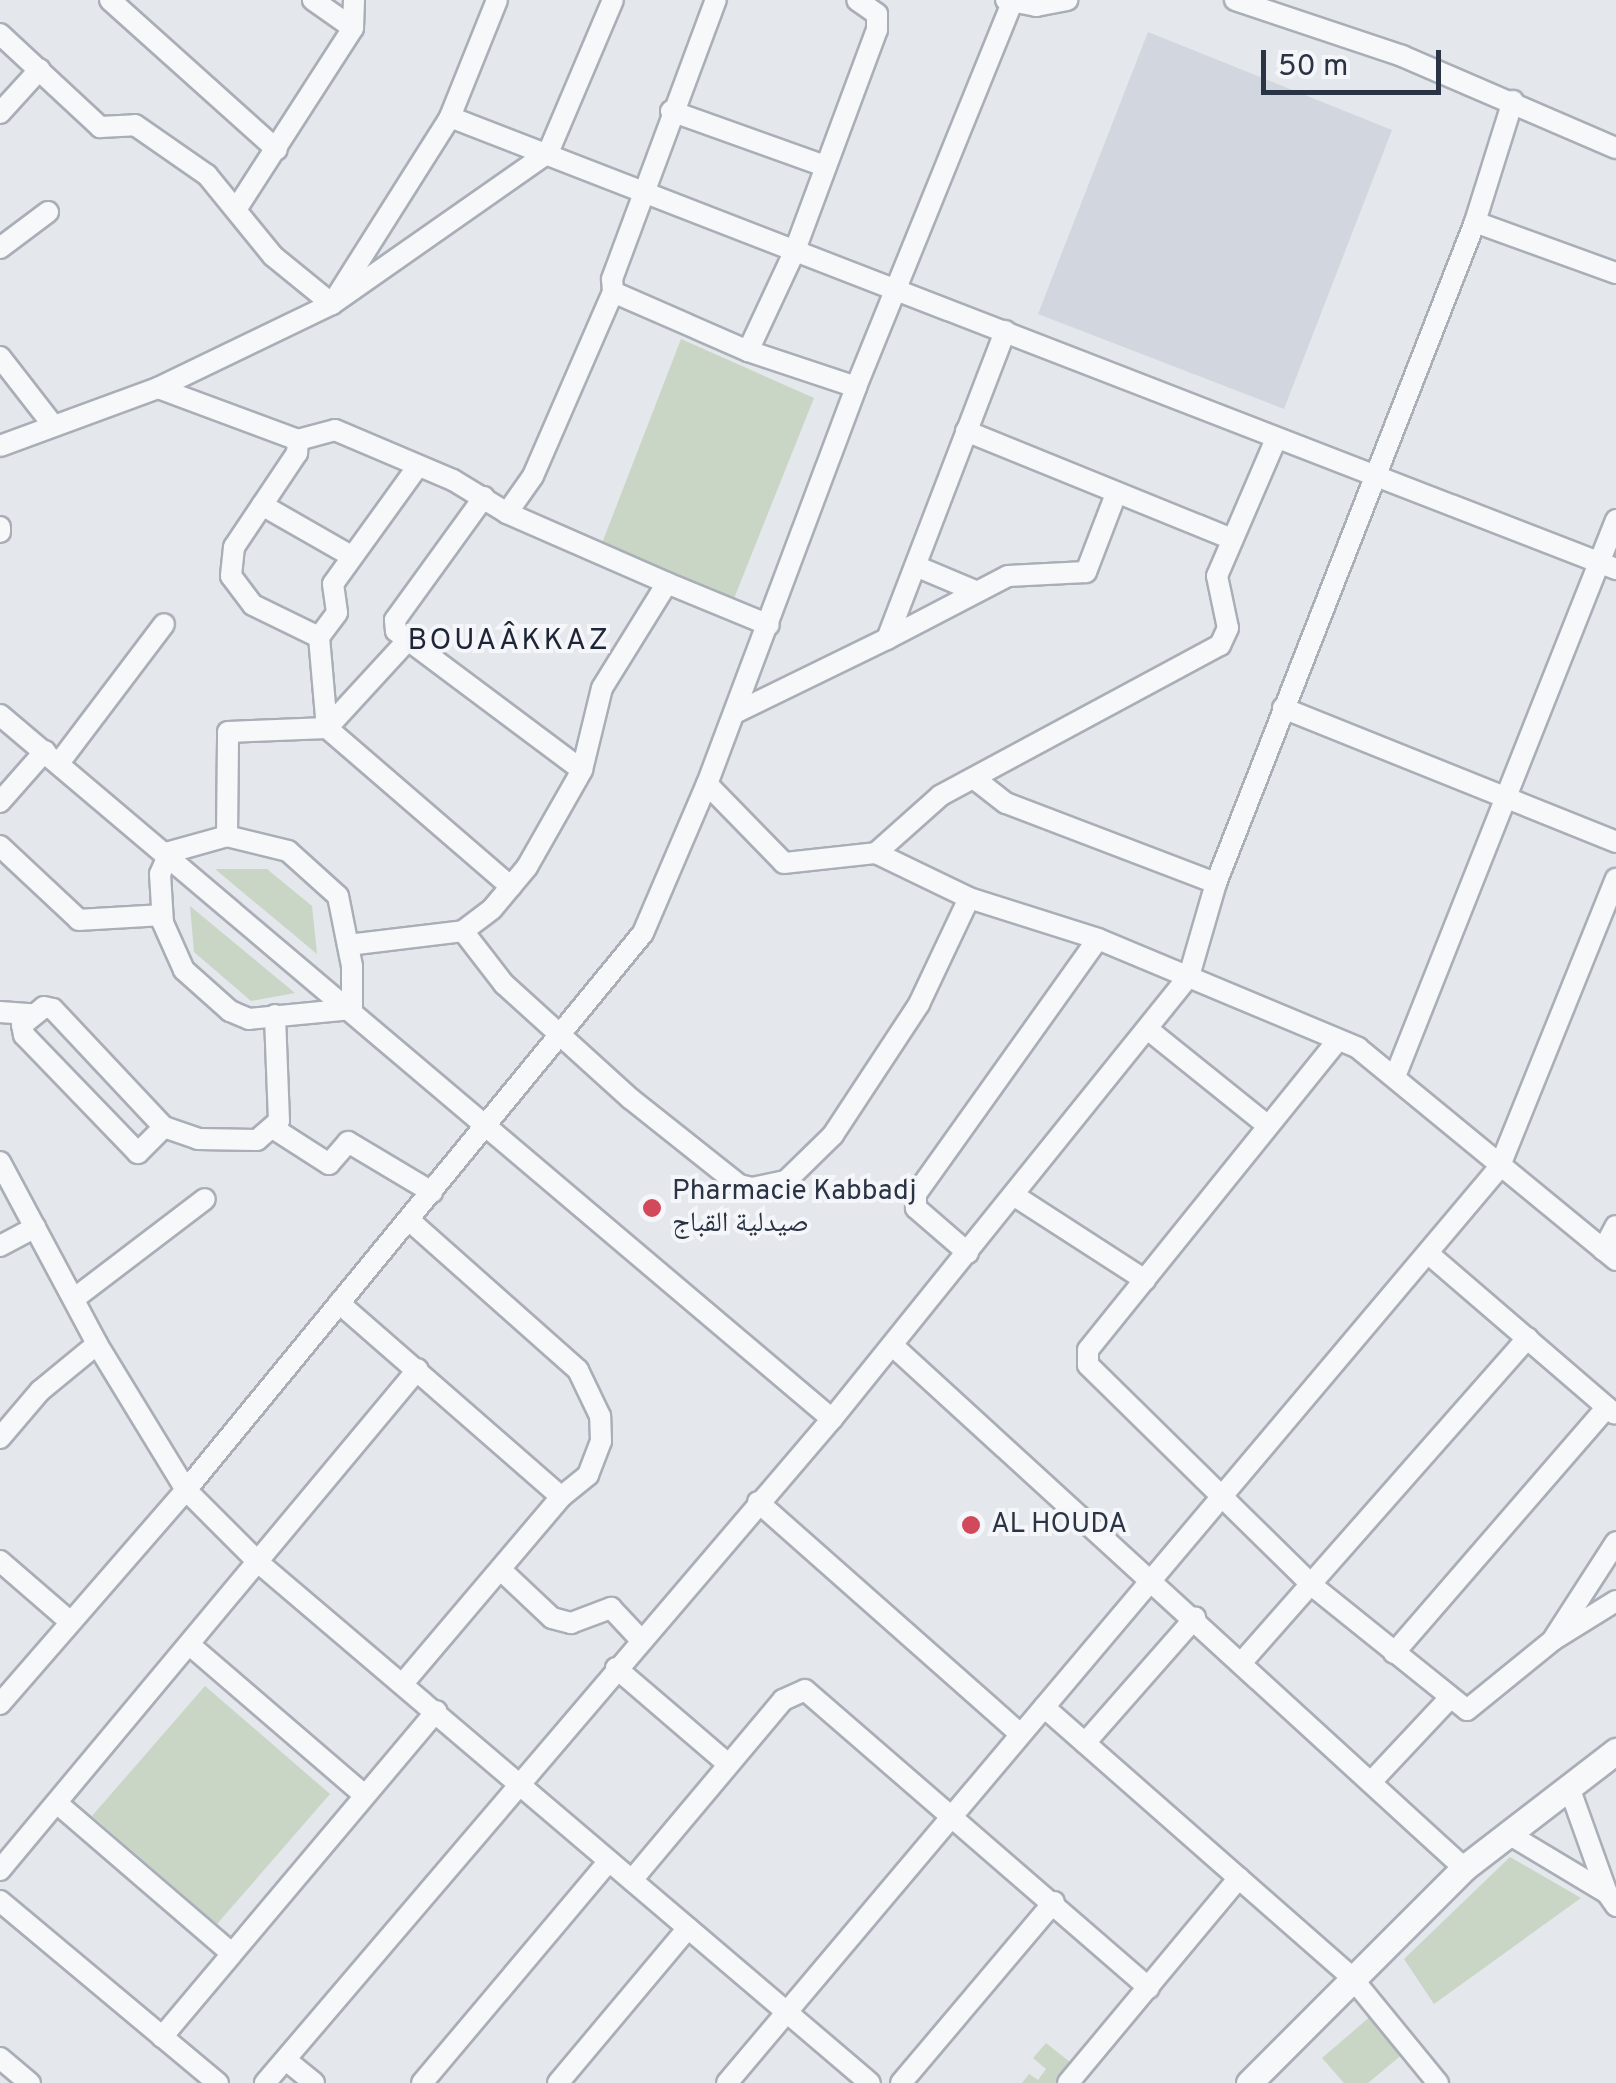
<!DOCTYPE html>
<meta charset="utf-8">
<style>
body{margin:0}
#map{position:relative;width:1616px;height:2083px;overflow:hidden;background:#e4e7ec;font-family:Overpass,"Noto Naskh Arabic",sans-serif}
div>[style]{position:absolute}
.built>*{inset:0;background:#d2d6de}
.green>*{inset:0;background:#c9d6c5}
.roads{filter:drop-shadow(2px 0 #a9aeb7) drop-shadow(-2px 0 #a9aeb7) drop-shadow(0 2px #a9aeb7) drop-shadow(0 -2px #a9aeb7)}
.minor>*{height:20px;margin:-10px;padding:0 10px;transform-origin:10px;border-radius:10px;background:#f7f8fa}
.tertiary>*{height:25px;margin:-12.5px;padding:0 12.5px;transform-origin:12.5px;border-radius:12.5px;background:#f7f8fa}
.dots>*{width:28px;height:28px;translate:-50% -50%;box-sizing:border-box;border:5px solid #f4f6f9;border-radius:50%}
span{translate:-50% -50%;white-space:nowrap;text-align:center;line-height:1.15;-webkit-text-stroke:8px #f4f6f9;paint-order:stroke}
.poi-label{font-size:28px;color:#2b3445}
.left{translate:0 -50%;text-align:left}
.neighbourhood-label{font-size:30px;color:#1d2536;letter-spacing:2.5px}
.scale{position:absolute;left:1261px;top:50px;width:180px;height:45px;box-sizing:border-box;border:5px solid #2b3445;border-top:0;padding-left:12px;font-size:30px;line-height:35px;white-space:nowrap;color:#2b3445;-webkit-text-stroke:8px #f4f6f9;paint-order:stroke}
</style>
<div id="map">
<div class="built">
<div style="clip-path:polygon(1148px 32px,1392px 130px,1284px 409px,1038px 314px)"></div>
</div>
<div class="green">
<div style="clip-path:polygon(681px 339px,814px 398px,731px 606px,599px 551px)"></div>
<div style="clip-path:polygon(215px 869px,267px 869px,312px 906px,317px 954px)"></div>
<div style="clip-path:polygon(190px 906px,295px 993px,251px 1001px,194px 952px)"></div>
<div style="clip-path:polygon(205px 1686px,330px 1794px,217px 1924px,92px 1816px)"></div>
<div style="clip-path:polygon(1510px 1857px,1581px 1898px,1434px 2004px,1404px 1959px)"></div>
<div style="clip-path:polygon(1372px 2015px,1404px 2053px,1368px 2083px,1344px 2083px,1322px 2058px)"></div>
<div style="clip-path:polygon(1046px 2043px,1075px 2066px,1061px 2083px,1022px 2083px,1029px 2074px,1038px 2080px,1046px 2069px,1033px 2058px)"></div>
</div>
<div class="roads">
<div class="minor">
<div style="left:110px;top:0;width:224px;rotate:41.9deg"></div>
<div style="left:1006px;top:0;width:31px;rotate:11deg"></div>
<div style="left:1036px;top:6px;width:32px;rotate:-11deg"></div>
<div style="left:1235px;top:0;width:176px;rotate:18.5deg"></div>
<div style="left:1402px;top:56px;width:233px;rotate:23.3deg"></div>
<div style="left:353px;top:28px;width:28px;rotate:-88deg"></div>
<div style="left:0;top:34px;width:137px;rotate:42.9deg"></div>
<div style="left:100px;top:127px;width:35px;rotate:-3deg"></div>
<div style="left:135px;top:125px;width:88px;rotate:34.8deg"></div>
<div style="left:207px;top:175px;width:104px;rotate:50.8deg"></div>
<div style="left:273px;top:256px;width:76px;rotate:39.1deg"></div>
<div style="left:332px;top:304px;width:264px;rotate:-35deg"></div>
<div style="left:548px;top:153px;width:166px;rotate:-67deg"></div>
<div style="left:671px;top:111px;width:164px;rotate:19.7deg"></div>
<div style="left:0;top:113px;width:59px;rotate:-47.7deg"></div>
<div style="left:450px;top:117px;width:1251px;rotate:21.19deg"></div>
<div style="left:237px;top:208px;width:214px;rotate:-57.2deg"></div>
<div style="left:353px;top:28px;width:49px;rotate:-145deg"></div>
<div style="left:1475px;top:222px;width:150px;rotate:19.9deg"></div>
<div style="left:0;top:248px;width:60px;rotate:-36.9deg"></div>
<div style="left:613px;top:292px;width:147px;rotate:23.6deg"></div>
<div style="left:748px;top:351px;width:114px;rotate:18.4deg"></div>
<div style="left:748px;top:351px;width:111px;rotate:-65deg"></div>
<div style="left:795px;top:250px;width:235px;rotate:-69.6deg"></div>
<div style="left:877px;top:30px;width:16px;rotate:-90deg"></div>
<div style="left:877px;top:14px;width:24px;rotate:-145deg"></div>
<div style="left:0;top:357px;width:86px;rotate:52.1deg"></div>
<div style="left:158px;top:388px;width:149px;rotate:20.4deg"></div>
<div style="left:298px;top:440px;width:13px;rotate:94deg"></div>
<div style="left:297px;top:453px;width:113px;rotate:123.8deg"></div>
<div style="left:234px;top:547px;width:29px;rotate:96deg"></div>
<div style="left:231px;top:576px;width:36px;rotate:53deg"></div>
<div style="left:253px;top:605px;width:73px;rotate:25.9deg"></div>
<div style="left:966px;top:431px;width:287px;rotate:22.1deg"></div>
<div style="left:1276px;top:439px;width:149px;rotate:113.3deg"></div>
<div style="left:1217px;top:576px;width:53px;rotate:78.1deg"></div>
<div style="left:1228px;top:628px;width:19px;rotate:115deg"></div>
<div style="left:1220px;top:645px;width:318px;rotate:151.7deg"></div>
<div style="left:940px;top:796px;width:86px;rotate:138.3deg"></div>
<div style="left:876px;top:853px;width:103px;rotate:25.8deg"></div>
<div style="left:969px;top:898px;width:135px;rotate:17.6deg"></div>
<div style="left:1098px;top:939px;width:282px;rotate:22.7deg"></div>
<div style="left:1358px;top:1048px;width:334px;rotate:39.4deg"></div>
<div style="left:298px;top:440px;width:38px;rotate:-15deg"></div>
<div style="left:335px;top:430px;width:128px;rotate:23deg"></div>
<div style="left:453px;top:480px;width:63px;rotate:31.4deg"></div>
<div style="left:507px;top:513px;width:45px;rotate:-54.9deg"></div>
<div style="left:533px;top:476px;width:201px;rotate:-66.5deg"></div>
<div style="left:613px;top:292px;width:13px;rotate:-94deg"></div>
<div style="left:612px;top:279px;width:298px;rotate:-69.6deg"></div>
<div style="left:0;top:446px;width:168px;rotate:-20.2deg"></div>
<div style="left:158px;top:388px;width:193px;rotate:-25.8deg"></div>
<div style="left:332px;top:304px;width:221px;rotate:-57.7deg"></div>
<div style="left:450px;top:117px;width:126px;rotate:-68.1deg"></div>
<div style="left:418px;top:466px;width:145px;rotate:125.8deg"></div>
<div style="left:333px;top:584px;width:29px;rotate:82deg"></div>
<div style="left:337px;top:613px;width:30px;rotate:127deg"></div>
<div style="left:319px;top:637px;width:91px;rotate:85deg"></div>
<div style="left:327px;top:728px;width:243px;rotate:40.8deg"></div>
<div style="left:484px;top:497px;width:152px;rotate:125.9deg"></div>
<div style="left:395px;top:620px;width:11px;rotate:85deg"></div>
<div style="left:396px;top:631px;width:232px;rotate:36.8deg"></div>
<div style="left:262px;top:505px;width:103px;rotate:29.8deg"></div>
<div style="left:507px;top:513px;width:175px;rotate:23.6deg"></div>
<div style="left:0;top:527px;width:5px;rotate:90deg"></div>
<div style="left:918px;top:567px;width:62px;rotate:22.8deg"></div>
<div style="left:887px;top:639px;width:136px;rotate:-27.5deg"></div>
<div style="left:1008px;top:576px;width:78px;rotate:-2.9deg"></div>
<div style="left:1086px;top:572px;width:84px;rotate:-69deg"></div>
<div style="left:1283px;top:708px;width:359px;rotate:21.9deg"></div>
<div style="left:735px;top:713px;width:169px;rotate:-26deg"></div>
<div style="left:887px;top:639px;width:330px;rotate:-69deg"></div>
<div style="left:0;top:715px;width:1090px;rotate:40.24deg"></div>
<div style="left:59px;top:763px;width:174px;rotate:-52.9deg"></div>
<div style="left:975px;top:779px;width:39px;rotate:38deg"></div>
<div style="left:1006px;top:803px;width:225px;rotate:20.9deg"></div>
<div style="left:707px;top:784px;width:110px;rotate:45.7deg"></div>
<div style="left:784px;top:863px;width:93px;rotate:-6.2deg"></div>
<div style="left:0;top:802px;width:68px;rotate:-48.6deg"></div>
<div style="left:227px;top:836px;width:63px;rotate:13.8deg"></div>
<div style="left:288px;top:851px;width:67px;rotate:42deg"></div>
<div style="left:338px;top:896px;width:71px;rotate:78.7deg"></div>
<div style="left:352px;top:966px;width:43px;rotate:90deg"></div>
<div style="left:352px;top:1009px;width:103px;rotate:174.5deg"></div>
<div style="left:249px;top:1019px;width:21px;rotate:-157deg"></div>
<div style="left:230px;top:1011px;width:62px;rotate:-138.3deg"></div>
<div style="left:184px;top:970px;width:51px;rotate:-114.1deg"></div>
<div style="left:163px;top:923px;width:49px;rotate:-93.5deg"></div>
<div style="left:160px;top:874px;width:24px;rotate:-66deg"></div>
<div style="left:170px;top:852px;width:59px;rotate:-15.7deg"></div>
<div style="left:227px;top:836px;width:104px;rotate:-89.4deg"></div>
<div style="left:228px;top:732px;width:99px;rotate:-2.3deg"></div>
<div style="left:327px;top:728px;width:118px;rotate:-47.4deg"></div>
<div style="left:0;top:846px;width:108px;rotate:43.1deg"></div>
<div style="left:79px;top:920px;width:83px;rotate:-3.4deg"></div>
<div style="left:463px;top:931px;width:67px;rotate:52.3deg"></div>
<div style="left:504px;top:984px;width:171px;rotate:42.2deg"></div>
<div style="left:631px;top:1099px;width:138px;rotate:38.5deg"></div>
<div style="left:739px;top:1185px;width:13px;rotate:13deg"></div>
<div style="left:752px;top:1188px;width:35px;rotate:-12deg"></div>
<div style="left:786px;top:1181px;width:66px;rotate:-44.4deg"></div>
<div style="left:833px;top:1135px;width:157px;rotate:-56.7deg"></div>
<div style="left:919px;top:1004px;width:117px;rotate:-64.7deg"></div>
<div style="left:348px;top:945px;width:116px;rotate:-6.9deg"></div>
<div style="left:463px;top:931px;width:36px;rotate:-37deg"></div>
<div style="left:492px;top:909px;width:55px;rotate:-50.2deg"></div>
<div style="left:527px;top:867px;width:112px;rotate:-60.4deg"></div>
<div style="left:582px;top:770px;width:84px;rotate:-76.3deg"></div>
<div style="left:602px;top:688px;width:123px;rotate:-58.2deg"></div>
<div style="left:667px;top:583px;width:110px;rotate:22.4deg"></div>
<div style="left:0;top:1012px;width:31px;rotate:4deg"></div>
<div style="left:1150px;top:1031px;width:150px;rotate:38.8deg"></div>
<div style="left:1338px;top:1040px;width:398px;rotate:128.9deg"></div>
<div style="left:1088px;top:1350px;width:15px;rotate:90deg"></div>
<div style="left:1088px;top:1365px;width:317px;rotate:44.5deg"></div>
<div style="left:1314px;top:1587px;width:196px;rotate:38.8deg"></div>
<div style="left:1467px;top:1710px;width:111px;rotate:-39.1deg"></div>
<div style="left:1553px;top:1640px;width:74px;rotate:-31.8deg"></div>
<div style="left:1396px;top:1074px;width:596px;rotate:-68.34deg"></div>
<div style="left:164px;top:1127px;width:37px;rotate:135deg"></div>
<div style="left:138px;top:1153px;width:164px;rotate:-134deg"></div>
<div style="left:24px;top:1035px;width:10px;rotate:-101deg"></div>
<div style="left:22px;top:1025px;width:28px;rotate:-39deg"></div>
<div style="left:44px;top:1007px;width:9px;rotate:13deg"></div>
<div style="left:53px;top:1009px;width:162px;rotate:46.8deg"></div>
<div style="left:164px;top:1127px;width:36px;rotate:19deg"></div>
<div style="left:198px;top:1139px;width:59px;rotate:1deg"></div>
<div style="left:257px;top:1140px;width:29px;rotate:-41deg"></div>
<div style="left:279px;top:1121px;width:106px;rotate:-92.2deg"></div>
<div style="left:276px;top:1130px;width:63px;rotate:32.7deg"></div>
<div style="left:329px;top:1164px;width:29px;rotate:-49deg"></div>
<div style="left:348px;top:1142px;width:98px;rotate:30.8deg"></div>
<div style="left:0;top:1162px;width:206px;rotate:61.9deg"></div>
<div style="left:97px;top:1344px;width:171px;rotate:58.6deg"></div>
<div style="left:186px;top:1490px;width:103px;rotate:45deg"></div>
<div style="left:259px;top:1563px;width:802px;rotate:40.4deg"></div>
<div style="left:1015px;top:1196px;width:155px;rotate:32.9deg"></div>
<div style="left:0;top:1246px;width:40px;rotate:-28deg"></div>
<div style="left:1603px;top:1250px;width:27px;rotate:-62deg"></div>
<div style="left:968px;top:1253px;width:69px;rotate:-139.1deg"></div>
<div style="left:916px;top:1208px;width:14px;rotate:-90deg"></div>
<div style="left:916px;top:1194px;width:313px;rotate:-54.5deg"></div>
<div style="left:1430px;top:1255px;width:243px;rotate:40.7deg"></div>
<div style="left:75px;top:1298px;width:163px;rotate:-37.3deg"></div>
<div style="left:339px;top:1303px;width:295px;rotate:41.1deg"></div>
<div style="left:892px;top:1345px;width:775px;rotate:42.44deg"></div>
<div style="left:0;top:1438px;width:62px;rotate:-49.6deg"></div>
<div style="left:40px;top:1391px;width:74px;rotate:-39.5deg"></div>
<div style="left:758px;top:1502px;width:350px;rotate:41.5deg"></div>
<div style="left:0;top:1561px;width:90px;rotate:40.9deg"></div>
<div style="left:501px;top:1570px;width:70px;rotate:43.3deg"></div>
<div style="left:552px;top:1618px;width:20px;rotate:15deg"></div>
<div style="left:571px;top:1623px;width:43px;rotate:-20.6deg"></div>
<div style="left:611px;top:1608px;width:42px;rotate:46.9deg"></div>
<div style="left:1554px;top:1638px;width:114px;rotate:-57.1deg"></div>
<div style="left:191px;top:1646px;width:228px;rotate:40.7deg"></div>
<div style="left:1394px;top:1653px;width:325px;rotate:-49.1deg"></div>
<div style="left:1242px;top:1662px;width:432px;rotate:-48.6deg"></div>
<div style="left:616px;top:1668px;width:148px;rotate:40.6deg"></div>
<div style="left:405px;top:1681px;width:241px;rotate:-49.7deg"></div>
<div style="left:561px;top:1497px;width:35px;rotate:-39deg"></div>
<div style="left:588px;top:1475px;width:36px;rotate:-69deg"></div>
<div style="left:601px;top:1441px;width:25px;rotate:-92deg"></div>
<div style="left:600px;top:1416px;width:51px;rotate:-115.6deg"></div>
<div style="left:578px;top:1370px;width:226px;rotate:-138.4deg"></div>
<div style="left:0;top:1704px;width:284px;rotate:-49deg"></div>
<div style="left:186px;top:1490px;width:720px;rotate:-50.63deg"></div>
<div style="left:643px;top:933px;width:162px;rotate:-66.8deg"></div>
<div style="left:707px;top:784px;width:424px;rotate:-69.4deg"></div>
<div style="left:856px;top:387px;width:415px;rotate:-67.9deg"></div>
<div style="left:1044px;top:1707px;width:410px;rotate:41.3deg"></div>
<div style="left:1352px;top:1978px;width:136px;rotate:50.7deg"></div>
<div style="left:1085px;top:1743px;width:167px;rotate:-48.7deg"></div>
<div style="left:1371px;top:1782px;width:114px;rotate:-46.8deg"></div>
<div style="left:1569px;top:1787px;width:113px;rotate:70.3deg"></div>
<div style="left:58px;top:1804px;width:228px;rotate:40.7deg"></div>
<div style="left:1507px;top:1833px;width:117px;rotate:31deg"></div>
<div style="left:1607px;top:1893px;width:16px;rotate:55deg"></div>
<div style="left:0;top:1870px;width:652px;rotate:-50.16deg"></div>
<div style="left:632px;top:1880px;width:235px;rotate:-50deg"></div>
<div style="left:783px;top:1700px;width:24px;rotate:-24deg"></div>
<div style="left:805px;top:1690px;width:455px;rotate:40.9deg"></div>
<div style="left:0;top:1901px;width:284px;rotate:39.9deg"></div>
<div style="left:162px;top:2037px;width:426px;rotate:-49.9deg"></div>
<div style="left:0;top:2058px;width:39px;rotate:40deg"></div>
<div style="left:286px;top:2060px;width:36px;rotate:39deg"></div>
<div style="left:265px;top:2083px;width:873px;rotate:-49.51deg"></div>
<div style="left:832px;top:1419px;width:569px;rotate:-51.14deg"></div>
<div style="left:1189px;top:976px;width:97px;rotate:-73.8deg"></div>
<div style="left:1216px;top:883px;width:710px;rotate:-68.6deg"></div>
<div style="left:1475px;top:222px;width:127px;rotate:-72.6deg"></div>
<div style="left:422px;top:2083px;width:290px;rotate:-49.9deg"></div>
<div style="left:558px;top:2083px;width:202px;rotate:-50deg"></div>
<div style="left:727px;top:2083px;width:1197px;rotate:-49.85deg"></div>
<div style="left:1499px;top:1168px;width:312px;rotate:-68deg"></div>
<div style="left:901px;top:2083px;width:237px;rotate:-49.8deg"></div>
<div style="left:1068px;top:2083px;width:267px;rotate:-50.2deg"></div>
</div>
<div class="tertiary">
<div style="left:1249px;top:2083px;width:304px;rotate:-45deg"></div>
<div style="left:1464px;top:1868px;width:192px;rotate:-37.6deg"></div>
</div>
</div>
<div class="dots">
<div style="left:652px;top:1208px;background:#d1495b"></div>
<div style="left:971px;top:1525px;background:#d1495b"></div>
</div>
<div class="poi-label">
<span class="left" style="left:672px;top:1208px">Pharmacie Kabbadj<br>صيدلية القباج</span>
<span class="left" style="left:991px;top:1525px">AL HOUDA</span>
</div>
<div class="neighbourhood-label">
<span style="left:509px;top:642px">BOUAÂKKAZ</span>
</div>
<div class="scale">50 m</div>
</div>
